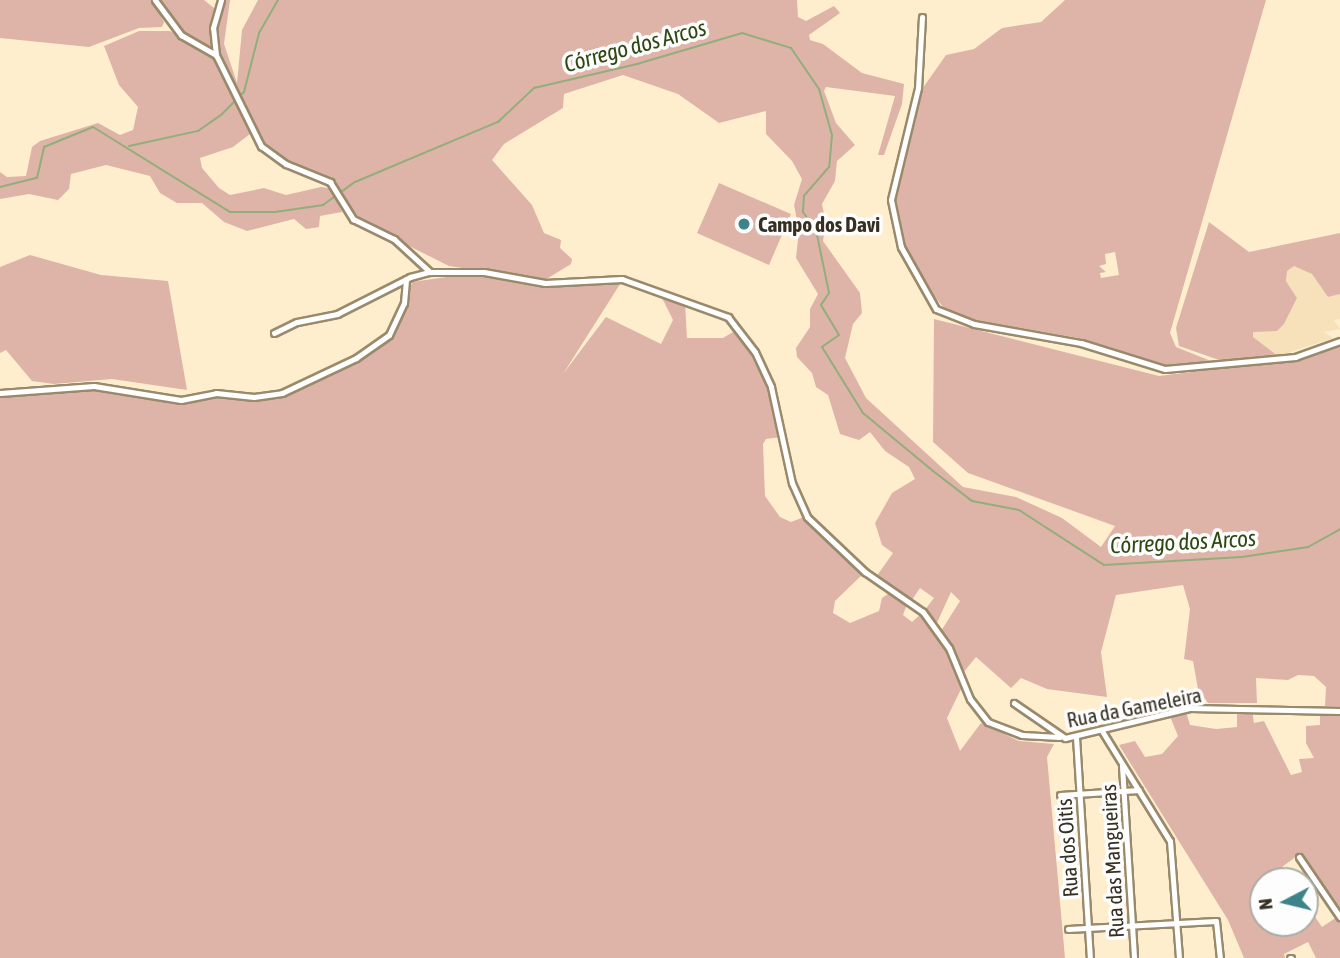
<!DOCTYPE html>
<meta charset="utf-8">
<style>
body{margin:0}
#map{position:relative;width:1340px;height:958px;overflow:hidden;background:#ffeecd;font-family:"Asap Condensed",sans-serif}
div>[style]{position:absolute}
.built>*{inset:0;background:#f6e1bb}
.green>*{inset:0;background:#deb4a8}
.stream>*{height:2px;margin:-1px;padding:0 1px;transform-origin:1px;border-radius:1px;background:#93ad7c}
.roads{filter:drop-shadow(2px 0 #998a6c) drop-shadow(-2px 0 #998a6c) drop-shadow(0 2px #998a6c) drop-shadow(0 -2px #998a6c)}
.minor>*{height:5px;margin:-2.5px;padding:0 2.5px;transform-origin:2.5px;border-radius:2.5px;background:#fff}
.dots>*{width:19px;height:19px;translate:-50% -50%;box-sizing:border-box;border:4px solid #fdfdfd;border-radius:50%}
span{translate:-50% -50%;white-space:nowrap;text-align:center;line-height:1.15;-webkit-text-stroke:7px #fdfdfd;paint-order:stroke}
.poi-label{font-size:21px;color:#363023;font-weight:700}
.left{translate:0 -50%;text-align:left}
.street-label{font-size:21px;color:#363023}
.water-label{font-size:23px;color:#2f4813;font-style:italic}
.north{position:absolute;left:1249px;top:867px;width:70px;height:70px;box-sizing:border-box;background:#fdfdfd;border:2px solid #adaba6;border-radius:50%;rotate:263deg;font-size:19px;font-weight:700;line-height:28px;text-align:center;color:#363023}
.north::after{content:'';display:block;margin:auto;width:24px;height:32px;background:#3c8489;clip-path:polygon(50% 0,100% 100%,50% 72%,0 100%)}
</style>
<div id="map">
<div class="built">
<div style="clip-path:polygon(1294px 266px,1312px 273px,1328px 297px,1340px 294px,1340px 319px,1334px 320px,1340px 329px,1324px 332px,1333px 338px,1278px 356px,1252px 337px,1253px 331px,1277px 331px,1284px 324px,1297px 298px,1286px 281px,1287px 271px)"></div>
</div>
<div class="green">
<div style="clip-path:polygon(0 0,152px 0,164px 22px,162px 27px,139px 28px,89px 47px,0 38px)"></div>
<div style="clip-path:polygon(158px 0,204px 0,214px 8px,214px 53px,182px 32px)"></div>
<div style="clip-path:polygon(223px 0,230px 0,224px 44px,237px 83px,242px 30px,258px 0,797px 0,798px 17px,806px 21px,834px 6px,840px 13px,809px 35px,810px 40px,823px 44px,862px 73px,904px 84px,902px 104px,884px 155px,878px 155px,895px 96px,826px 87px,824px 91px,836px 123px,855px 145px,837px 161px,835px 181px,822px 204px,826px 223px,823px 241px,860px 293px,862px 313px,853px 324px,845px 358px,866px 398px,963px 487px,1016px 497px,1062px 518px,1101px 547px,1115px 526px,968px 473px,933px 442px,934px 319px,1159px 376px,1296px 359px,1340px 345px,1340px 707px,1325px 706px,1326px 687px,1314px 676px,1298px 675px,1288px 680px,1256px 678px,1257px 703px,1208px 703px,1198px 689px,1193px 661px,1184px 659px,1190px 609px,1183px 585px,1116px 595px,1101px 652px,1107px 697px,1047px 689px,1021px 678px,1011px 688px,976px 657px,963px 673px,941px 631px,960px 601px,951px 592px,936px 625px,924px 611px,934px 598px,920px 588px,912px 600px,876px 577px,893px 553px,882px 545px,875px 523px,892px 493px,915px 479px,909px 467px,885px 451px,870px 432px,859px 440px,840px 434px,828px 395px,816px 387px,812px 373px,797px 357px,796px 348px,810px 327px,810px 309px,818px 294px,796px 258px,799px 230px,794px 205px,802px 179px,792px 161px,766px 134px,766px 111px,719px 123px,678px 94px,623px 75px,564px 94px,563px 108px,504px 144px,492px 160px,532px 205px,544px 233px,561px 240px,560px 248px,572px 259px,571px 264px,545px 280px,449px 266px,363px 223px,329px 178px,293px 165px,258px 141px,252px 118px,227px 80px,218px 56px,215px 28px)"></div>
<div style="clip-path:polygon(evenodd,1065px 0,1266px 0,1170px 333px,1176px 347px,1211px 361px,1160px 366px,1078px 338px,970px 319px,945px 309px,926px 287px,903px 240px,895px 198px,920px 92px,946px 55px,974px 49px,1002px 28px,1041px 22px,1065px 0,1115px 252px,1119px 275px,1101px 278px,1100px 273px,1106px 272px,1099px 266px,1106px 264px,1105px 254px,1115px 252px)"></div>
<div style="clip-path:polygon(139px 31px,170px 31px,215px 56px,224px 81px,249px 119px,250px 134px,233px 147px,200px 158px,202px 168px,219px 188px,230px 195px,264px 188px,286px 195px,321px 187px,334px 189px,342px 212px,320px 216px,319px 227px,313px 228px,306px 229px,294px 219px,247px 231px,224px 222px,202px 203px,177px 203px,160px 193px,150px 176px,106px 165px,71px 174px,69px 189px,58px 200px,29px 194px,0 199px,0 172px,7px 177px,26px 176px,32px 147px,40px 141px,98px 123px,120px 135px,133px 130px,138px 107px,119px 85px,104px 46px)"></div>
<div style="clip-path:polygon(719px 183px,791px 214px,769px 265px,697px 233px)"></div>
<div style="clip-path:polygon(1209px 222px,1249px 252px,1340px 233px,1340px 294px,1328px 297px,1312px 274px,1294px 266px,1287px 271px,1286px 281px,1297px 298px,1284px 324px,1277px 331px,1253px 332px,1253px 337px,1278px 356px,1219px 360px,1179px 346px,1176px 328px)"></div>
<div style="clip-path:polygon(30px 255px,101px 275px,168px 281px,187px 390px,112px 379px,54px 384px,32px 381px,6px 350px,0 353px,0 267px)"></div>
<div style="clip-path:polygon(474px 273px,545px 285px,622px 281px,563px 374px,606px 317px,661px 344px,673px 320px,661px 296px,685px 303px,687px 338px,723px 338px,738px 329px,771px 395px,781px 437px,766px 439px,763px 444px,765px 496px,780px 517px,791px 522px,804px 517px,863px 574px,835px 601px,833px 613px,850px 623px,879px 611px,882px 598px,891px 592px,907px 604px,903px 615px,912px 622px,921px 614px,946px 649px,961px 689px,947px 718px,960px 751px,981px 723px,1019px 741px,1054px 744px,1047px 757px,1065px 958px,0 958px,0 397px,94px 389px,183px 402px,210px 395px,268px 399px,389px 338px,402px 318px,412px 282px)"></div>
<div style="clip-path:polygon(1237px 710px,1252px 710px,1254px 723px,1264px 721px,1291px 775px,1302px 772px,1299px 759px,1314px 758px,1306px 743px,1306px 726px,1320px 725px,1320px 712px,1340px 714px,1340px 909px,1301px 853px,1263px 881px,1263px 923px,1305px 923px,1305px 902px,1322px 927px,1337px 917px,1340px 920px,1340px 958px,1316px 958px,1308px 942px,1284px 954px,1285px 958px,1244px 958px,1228px 920px,1119px 745px,1135px 741px,1145px 757px,1162px 754px,1178px 736px,1169px 714px,1186px 712px,1190px 725px,1216px 729px,1237px 727px)"></div>
</div>
<div class="stream">
<div style="left:129px;top:146px;width:71px;rotate:-12.3deg"></div>
<div style="left:198px;top:131px;width:29px;rotate:-35deg"></div>
<div style="left:222px;top:114px;width:31px;rotate:-45deg"></div>
<div style="left:244px;top:92px;width:61px;rotate:-75.7deg"></div>
<div style="left:259px;top:33px;width:38px;rotate:-60deg"></div>
<div style="left:0;top:187px;width:38px;rotate:-14deg"></div>
<div style="left:37px;top:178px;width:32px;rotate:-77deg"></div>
<div style="left:44px;top:147px;width:53px;rotate:-22.2deg"></div>
<div style="left:93px;top:127px;width:161px;rotate:31.8deg"></div>
<div style="left:230px;top:212px;width:45px"></div>
<div style="left:275px;top:212px;width:49px;rotate:-8.3deg"></div>
<div style="left:323px;top:205px;width:39px;rotate:-36deg"></div>
<div style="left:355px;top:182px;width:155px;rotate:-22.8deg"></div>
<div style="left:498px;top:122px;width:50px;rotate:-43.4deg"></div>
<div style="left:534px;top:88px;width:106px;rotate:-13.1deg"></div>
<div style="left:637px;top:64px;width:109px;rotate:-16.4deg"></div>
<div style="left:742px;top:33px;width:51px;rotate:17deg"></div>
<div style="left:791px;top:48px;width:50px;rotate:55.7deg"></div>
<div style="left:819px;top:89px;width:48px;rotate:74.2deg"></div>
<div style="left:832px;top:135px;width:32px;rotate:95deg"></div>
<div style="left:829px;top:167px;width:38px;rotate:131deg"></div>
<div style="left:804px;top:196px;width:16px;rotate:94deg"></div>
<div style="left:803px;top:212px;width:22px;rotate:54deg"></div>
<div style="left:816px;top:230px;width:64px;rotate:78.3deg"></div>
<div style="left:829px;top:293px;width:14px;rotate:124deg"></div>
<div style="left:821px;top:305px;width:35px;rotate:59deg"></div>
<div style="left:839px;top:335px;width:21px;rotate:145deg"></div>
<div style="left:822px;top:347px;width:78px;rotate:58.2deg"></div>
<div style="left:863px;top:413px;width:91px;rotate:39.6deg"></div>
<div style="left:933px;top:471px;width:49px;rotate:37.6deg"></div>
<div style="left:972px;top:501px;width:48px;rotate:10.8deg"></div>
<div style="left:1019px;top:510px;width:101px;rotate:32.9deg"></div>
<div style="left:1104px;top:565px;width:138px;rotate:-3.3deg"></div>
<div style="left:1242px;top:557px;width:67px;rotate:-8.6deg"></div>
<div style="left:1308px;top:547px;width:37px;rotate:-29deg"></div>
</div>
<div class="roads">
<div class="minor">
<div style="left:155px;top:0;width:44px;rotate:53.4deg"></div>
<div style="left:181px;top:35px;width:40px;rotate:29.7deg"></div>
<div style="left:216px;top:55px;width:102px;rotate:63.7deg"></div>
<div style="left:261px;top:146px;width:31px;rotate:36deg"></div>
<div style="left:286px;top:164px;width:48px;rotate:22.2deg"></div>
<div style="left:330px;top:182px;width:44px;rotate:58.1deg"></div>
<div style="left:353px;top:219px;width:46px;rotate:26deg"></div>
<div style="left:394px;top:239px;width:49px;rotate:42.5deg"></div>
<div style="left:430px;top:272px;width:54px"></div>
<div style="left:484px;top:272px;width:62px;rotate:10.2deg"></div>
<div style="left:545px;top:283px;width:77px;rotate:-3deg"></div>
<div style="left:622px;top:279px;width:113px;rotate:19.7deg"></div>
<div style="left:728px;top:317px;width:44px;rotate:52.4deg"></div>
<div style="left:755px;top:352px;width:38px;rotate:65deg"></div>
<div style="left:771px;top:387px;width:98px;rotate:77.7deg"></div>
<div style="left:792px;top:483px;width:37px;rotate:66deg"></div>
<div style="left:807px;top:517px;width:80px;rotate:43.5deg"></div>
<div style="left:865px;top:572px;width:70px;rotate:34.6deg"></div>
<div style="left:923px;top:612px;width:44px;rotate:54.2deg"></div>
<div style="left:949px;top:648px;width:55px;rotate:67.6deg"></div>
<div style="left:970px;top:699px;width:29px;rotate:52deg"></div>
<div style="left:988px;top:722px;width:36px;rotate:21deg"></div>
<div style="left:1022px;top:735px;width:38px;rotate:3deg"></div>
<div style="left:922px;top:17px;width:71px;rotate:93.2deg"></div>
<div style="left:918px;top:88px;width:115px;rotate:103.6deg"></div>
<div style="left:891px;top:200px;width:48px;rotate:78deg"></div>
<div style="left:901px;top:247px;width:71px;rotate:60.6deg"></div>
<div style="left:936px;top:309px;width:41px;rotate:21.5deg"></div>
<div style="left:974px;top:324px;width:109px;rotate:10.1deg"></div>
<div style="left:1081px;top:343px;width:88px;rotate:17.2deg"></div>
<div style="left:1165px;top:369px;width:131px;rotate:-5.3deg"></div>
<div style="left:1295px;top:357px;width:48px;rotate:-19.6deg"></div>
<div style="left:216px;top:55px;width:27px;rotate:-96deg"></div>
<div style="left:213px;top:28px;width:29px;rotate:-74deg"></div>
<div style="left:274px;top:333px;width:25px;rotate:-26deg"></div>
<div style="left:297px;top:322px;width:41px;rotate:-11.3deg"></div>
<div style="left:337px;top:314px;width:82px;rotate:-26.9deg"></div>
<div style="left:410px;top:277px;width:20px;rotate:-15deg"></div>
<div style="left:0;top:393px;width:94px;rotate:-4.3deg"></div>
<div style="left:94px;top:386px;width:88px;rotate:9.1deg"></div>
<div style="left:181px;top:400px;width:36px;rotate:-11deg"></div>
<div style="left:216px;top:393px;width:38px;rotate:6deg"></div>
<div style="left:254px;top:397px;width:28px;rotate:-8deg"></div>
<div style="left:282px;top:393px;width:82px;rotate:-25.3deg"></div>
<div style="left:356px;top:358px;width:40px;rotate:-34.9deg"></div>
<div style="left:389px;top:335px;width:35px;rotate:-65deg"></div>
<div style="left:404px;top:303px;width:24px;rotate:-85deg"></div>
<div style="left:1014px;top:703px;width:62px;rotate:34.5deg"></div>
<div style="left:1065px;top:738px;width:129px;rotate:-13.5deg"></div>
<div style="left:1190px;top:708px;width:150px;rotate:1.1deg"></div>
<div style="left:1102px;top:731px;width:129px;rotate:58.3deg"></div>
<div style="left:1170px;top:841px;width:117px;rotate:85.6deg"></div>
<div style="left:1076px;top:737px;width:221px;rotate:86.4deg"></div>
<div style="left:1122px;top:766px;width:192px;rotate:86.4deg"></div>
<div style="left:1060px;top:795px;width:79px;rotate:-3.6deg"></div>
<div style="left:1299px;top:857px;width:73px;rotate:55.7deg"></div>
<div style="left:1068px;top:929px;width:148px;rotate:-3.1deg"></div>
<div style="left:1216px;top:921px;width:37px;rotate:84deg"></div>
<div style="left:1290px;top:958px;width:1px"></div>
</div>
</div>
<div class="dots">
<div style="left:744px;top:224px;background:#3c8489"></div>
</div>
<div class="poi-label">
<span class="left" style="left:758px;top:224px">Campo dos Davi</span>
</div>
<div class="street-label">
<span style="left:1134px;top:707px;rotate:-11deg">Rua da Gameleira</span>
<span style="left:1067px;top:848px;rotate:-94deg">Rua dos Oitis</span>
<span style="left:1112px;top:861px;rotate:-93deg">Rua das Mangueiras</span>
</div>
<div class="water-label">
<span style="left:635px;top:46px;rotate:-15deg">Córrego dos Arcos</span>
<span style="left:1183px;top:542px;rotate:-3deg">Córrego dos Arcos</span>
</div>
<div class="north">N</div>
</div>
